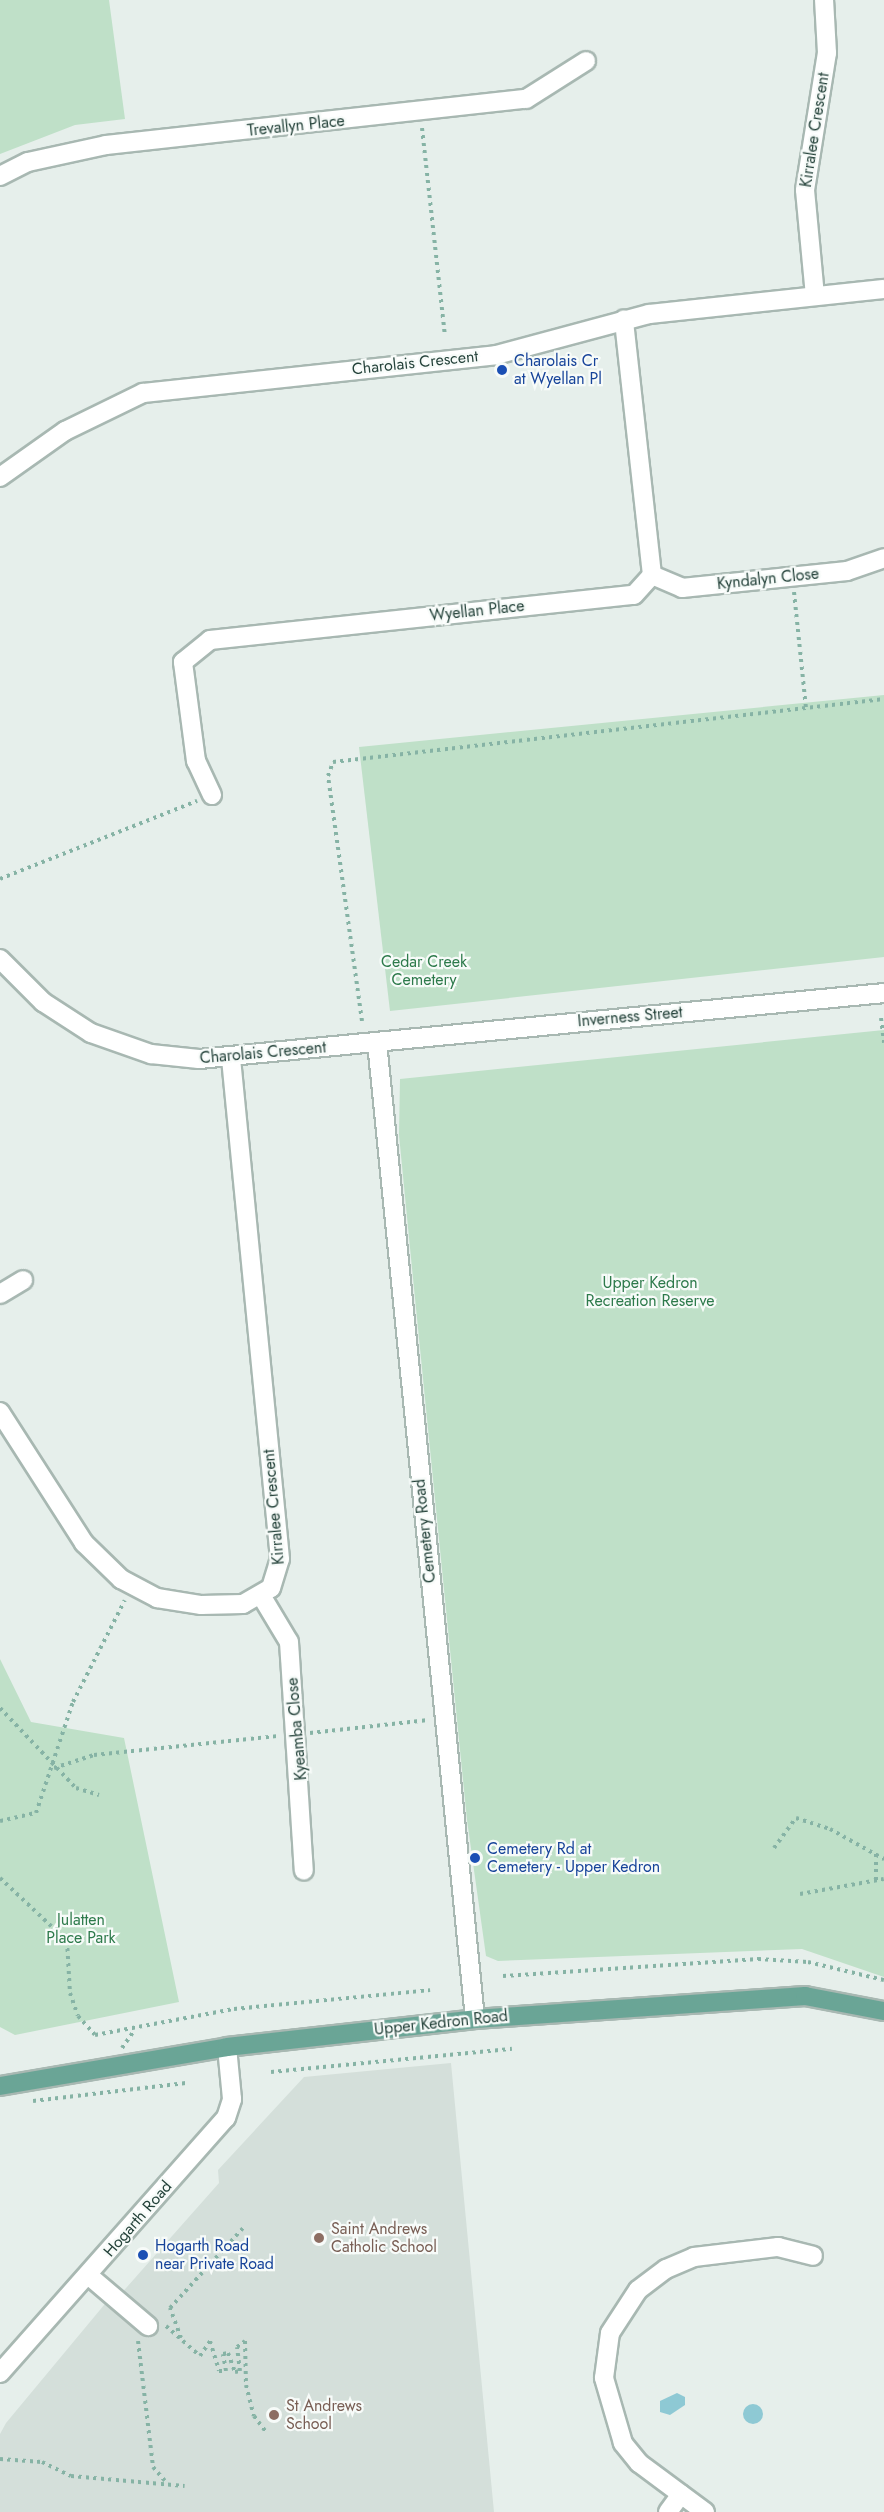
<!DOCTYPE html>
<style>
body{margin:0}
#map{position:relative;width:884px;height:2512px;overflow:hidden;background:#e6efeb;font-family:Jost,sans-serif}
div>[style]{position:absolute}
.built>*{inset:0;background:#d4dfda}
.green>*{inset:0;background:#bfe0c8}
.water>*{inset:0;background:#8ec9d4}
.round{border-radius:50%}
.path>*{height:4px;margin-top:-2px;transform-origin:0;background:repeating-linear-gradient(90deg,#86b3a5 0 3px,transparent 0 7.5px)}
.roads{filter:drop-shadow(2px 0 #a8b8b2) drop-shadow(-2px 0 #a8b8b2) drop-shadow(0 2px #a8b8b2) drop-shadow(0 -2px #a8b8b2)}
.minor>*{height:18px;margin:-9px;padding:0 9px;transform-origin:9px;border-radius:9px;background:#fff}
.major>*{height:18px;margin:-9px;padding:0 9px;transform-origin:9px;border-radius:9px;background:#6aa596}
.dots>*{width:16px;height:16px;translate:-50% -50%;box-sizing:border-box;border:3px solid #f7fbf9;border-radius:50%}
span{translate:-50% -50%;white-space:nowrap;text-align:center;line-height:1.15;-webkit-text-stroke:4.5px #f7fbf9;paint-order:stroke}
.street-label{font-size:16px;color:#24423a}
.transit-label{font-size:16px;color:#164399}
.left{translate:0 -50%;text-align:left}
.park-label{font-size:16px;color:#2d7a4b}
.education-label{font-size:16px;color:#785e54}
</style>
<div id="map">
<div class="built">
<div style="clip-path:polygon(451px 2063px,494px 2512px,0 2512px,0 2434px,6px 2423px,114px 2293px,119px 2296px,219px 2183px,218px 2170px,304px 2077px)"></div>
</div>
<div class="green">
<div style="clip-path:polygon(0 0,109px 0,125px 119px,75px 125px,0 154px)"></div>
<div style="clip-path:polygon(884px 695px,884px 957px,390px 1011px,359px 747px)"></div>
<div style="clip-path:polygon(884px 1030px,884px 1977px,802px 1949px,498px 1961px,486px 1956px,467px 1820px,411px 1258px,399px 1135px,400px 1079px)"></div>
<div style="clip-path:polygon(0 1659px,31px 1722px,124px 1738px,179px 2002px,15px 2035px,0 2027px)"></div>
</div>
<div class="water">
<div style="clip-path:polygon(677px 2393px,685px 2397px,685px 2405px,670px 2415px,660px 2412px,660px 2401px)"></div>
<div class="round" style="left:743px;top:2404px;width:20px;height:20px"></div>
</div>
<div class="path">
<div style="left:422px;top:128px;width:209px;rotate:83.7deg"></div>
<div style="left:794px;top:592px;width:117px;rotate:84.1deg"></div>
<div style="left:0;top:879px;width:212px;rotate:-21.6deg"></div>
<div style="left:881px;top:1018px;width:25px;rotate:83deg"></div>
<div style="left:362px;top:1021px;width:247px;rotate:-97.9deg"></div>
<div style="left:328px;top:776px;width:15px;rotate:-70deg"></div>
<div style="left:333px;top:762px;width:555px;rotate:-6.52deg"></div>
<div style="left:0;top:1708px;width:110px;rotate:46.5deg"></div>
<div style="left:76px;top:1788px;width:24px;rotate:17deg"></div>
<div style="left:310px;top:1733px;width:119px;rotate:-6.3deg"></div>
<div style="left:54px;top:1768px;width:42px;rotate:-18deg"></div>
<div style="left:94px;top:1755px;width:186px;rotate:-5.9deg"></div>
<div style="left:0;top:1821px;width:37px;rotate:-13deg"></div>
<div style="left:36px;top:1813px;width:117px;rotate:-71.6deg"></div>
<div style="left:73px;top:1702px;width:114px;rotate:-63deg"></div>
<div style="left:774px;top:1848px;width:37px;rotate:-54deg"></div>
<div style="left:796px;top:1818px;width:36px;rotate:18deg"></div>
<div style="left:830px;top:1829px;width:62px;rotate:29.1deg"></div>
<div style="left:0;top:1878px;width:92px;rotate:43.2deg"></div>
<div style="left:67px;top:1941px;width:52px;rotate:86.7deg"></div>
<div style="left:70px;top:1993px;width:24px;rotate:71deg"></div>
<div style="left:78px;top:2016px;width:25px;rotate:48deg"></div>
<div style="left:95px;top:2035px;width:141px;rotate:-10.6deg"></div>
<div style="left:234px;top:2009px;width:197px;rotate:-5.5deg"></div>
<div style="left:876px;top:1880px;width:26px;rotate:-90deg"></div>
<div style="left:800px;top:1894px;width:85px;rotate:-10.1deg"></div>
<div style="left:503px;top:1976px;width:256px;rotate:-3.8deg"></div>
<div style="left:758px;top:1959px;width:50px;rotate:3.4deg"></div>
<div style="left:808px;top:1962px;width:78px;rotate:13.3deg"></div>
<div style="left:122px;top:2048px;width:19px;rotate:-55deg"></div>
<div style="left:271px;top:2072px;width:242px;rotate:-5.5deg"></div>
<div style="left:33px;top:2101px;width:154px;rotate:-6.7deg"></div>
<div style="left:166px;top:2326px;width:45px;rotate:41.4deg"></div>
<div style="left:200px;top:2356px;width:18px;rotate:-56deg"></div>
<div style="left:210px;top:2341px;width:31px;rotate:73deg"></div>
<div style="left:219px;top:2371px;width:7px"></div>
<div style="left:226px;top:2371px;width:17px;rotate:-100deg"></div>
<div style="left:223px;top:2354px;width:5px;rotate:-11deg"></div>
<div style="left:228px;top:2353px;width:20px;rotate:70deg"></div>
<div style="left:235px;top:2372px;width:5px;rotate:-11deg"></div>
<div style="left:240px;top:2371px;width:24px;rotate:-97deg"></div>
<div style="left:237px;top:2347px;width:10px;rotate:-37deg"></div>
<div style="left:245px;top:2341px;width:44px;rotate:88.7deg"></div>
<div style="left:246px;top:2385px;width:32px;rotate:76deg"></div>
<div style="left:254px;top:2416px;width:21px;rotate:53deg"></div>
<div style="left:181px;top:2338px;width:32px;rotate:-110deg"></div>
<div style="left:170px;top:2308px;width:108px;rotate:-47.6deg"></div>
<div style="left:138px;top:2341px;width:127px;rotate:83.2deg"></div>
<div style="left:153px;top:2467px;width:18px;rotate:49deg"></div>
<div style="left:0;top:2459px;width:42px;rotate:4.1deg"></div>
<div style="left:42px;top:2462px;width:32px;rotate:26deg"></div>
<div style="left:71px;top:2476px;width:114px;rotate:5deg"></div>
</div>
<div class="roads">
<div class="minor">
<div style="left:0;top:176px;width:31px;rotate:-27deg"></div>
<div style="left:28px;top:162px;width:80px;rotate:-12.3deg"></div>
<div style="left:106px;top:145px;width:423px;rotate:-6.3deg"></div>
<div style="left:526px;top:99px;width:71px;rotate:-32.3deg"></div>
<div style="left:815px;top:296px;width:106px;rotate:-95.4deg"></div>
<div style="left:805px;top:190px;width:139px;rotate:-80.9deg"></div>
<div style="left:827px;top:53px;width:53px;rotate:-93.2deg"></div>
<div style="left:0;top:477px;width:80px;rotate:-35.3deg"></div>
<div style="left:65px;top:431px;width:87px;rotate:-26deg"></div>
<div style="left:143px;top:393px;width:355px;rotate:-6.1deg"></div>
<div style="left:496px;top:355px;width:158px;rotate:-15deg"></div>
<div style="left:649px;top:314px;width:236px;rotate:-6.1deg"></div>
<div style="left:652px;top:575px;width:33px;rotate:23deg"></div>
<div style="left:682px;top:588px;width:166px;rotate:-5.9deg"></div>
<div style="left:847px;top:571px;width:39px;rotate:-19deg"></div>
<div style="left:212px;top:795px;width:38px;rotate:-115deg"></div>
<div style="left:196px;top:761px;width:100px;rotate:-97.5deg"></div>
<div style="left:183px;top:662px;width:35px;rotate:-39deg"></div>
<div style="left:210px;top:640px;width:426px;rotate:-6.1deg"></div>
<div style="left:634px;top:595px;width:27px;rotate:-48deg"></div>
<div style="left:652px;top:575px;width:257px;rotate:-96.3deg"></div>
<div style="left:0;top:959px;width:61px;rotate:45deg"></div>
<div style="left:43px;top:1002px;width:57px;rotate:32.9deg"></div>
<div style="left:91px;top:1033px;width:64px;rotate:19.3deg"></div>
<div style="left:151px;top:1054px;width:48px;rotate:5.9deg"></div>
<div style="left:199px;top:1059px;width:688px;rotate:-5.5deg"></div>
<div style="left:377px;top:1042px;width:982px;rotate:84.27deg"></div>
<div style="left:0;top:1294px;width:27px;rotate:-31deg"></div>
<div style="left:0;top:1412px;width:156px;rotate:57.3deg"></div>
<div style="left:84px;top:1543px;width:52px;rotate:44.2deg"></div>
<div style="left:121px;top:1579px;width:41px;rotate:27.8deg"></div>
<div style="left:157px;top:1598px;width:45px;rotate:9deg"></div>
<div style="left:201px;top:1605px;width:42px;rotate:-1.4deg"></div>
<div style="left:243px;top:1604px;width:32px;rotate:-30deg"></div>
<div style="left:271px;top:1588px;width:30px;rotate:-73deg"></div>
<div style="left:280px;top:1559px;width:503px;rotate:-95.59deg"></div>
<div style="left:262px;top:1597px;width:52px;rotate:59deg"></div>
<div style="left:289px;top:1642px;width:229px;rotate:86.3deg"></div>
<div style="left:88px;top:2275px;width:79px;rotate:40.4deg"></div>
<div style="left:0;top:2373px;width:341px;rotate:-48.5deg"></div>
<div style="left:226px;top:2118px;width:20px;rotate:-72deg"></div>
<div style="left:232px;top:2099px;width:52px;rotate:-95.5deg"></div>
<div style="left:668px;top:2512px;width:22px;rotate:-54deg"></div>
<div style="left:705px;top:2512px;width:82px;rotate:-143.4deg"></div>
<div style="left:639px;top:2463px;width:26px;rotate:-129deg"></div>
<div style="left:623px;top:2443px;width:68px;rotate:-106.3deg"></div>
<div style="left:604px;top:2378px;width:45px;rotate:-82.4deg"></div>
<div style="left:610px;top:2333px;width:51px;rotate:-56.9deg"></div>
<div style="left:638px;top:2290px;width:35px;rotate:-37deg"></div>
<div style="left:666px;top:2269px;width:30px;rotate:-23deg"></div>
<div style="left:694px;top:2257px;width:85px;rotate:-6.8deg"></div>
<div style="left:778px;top:2247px;width:36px;rotate:14deg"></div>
</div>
<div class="major">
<div style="left:0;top:2086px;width:230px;rotate:-9.7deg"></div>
<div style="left:227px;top:2047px;width:250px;rotate:-6.4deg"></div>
<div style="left:475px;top:2019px;width:331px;rotate:-4deg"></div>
<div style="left:805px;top:1996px;width:80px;rotate:10.8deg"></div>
</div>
</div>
<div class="dots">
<div style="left:502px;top:370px;background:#1a4fb4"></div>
<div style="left:475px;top:1858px;background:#1a4fb4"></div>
<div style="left:319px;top:2238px;background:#8d6e63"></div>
<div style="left:143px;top:2255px;background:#1a4fb4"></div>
<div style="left:274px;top:2415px;background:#8d6e63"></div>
</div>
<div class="street-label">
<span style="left:296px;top:126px;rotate:-6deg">Trevallyn Place</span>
<span style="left:815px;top:130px;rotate:-81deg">Kirralee Crescent</span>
<span style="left:415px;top:363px;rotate:-6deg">Charolais Crescent</span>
<span style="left:768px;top:579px;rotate:-6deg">Kyndalyn Close</span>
<span style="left:477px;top:611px;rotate:-6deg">Wyellan Place</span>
<span style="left:630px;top:1017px;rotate:-5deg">Inverness Street</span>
<span style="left:263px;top:1053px;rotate:-5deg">Charolais Crescent</span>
<span style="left:274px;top:1507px;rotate:-95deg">Kirralee Crescent</span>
<span style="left:425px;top:1531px;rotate:-96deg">Cemetery Road</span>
<span style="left:297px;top:1729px;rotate:-95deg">Kyeamba Close</span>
<span style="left:441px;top:2023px;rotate:-6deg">Upper Kedron Road</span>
<span style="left:138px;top:2219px;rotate:-49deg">Hogarth Road</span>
</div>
<div class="transit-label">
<span class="left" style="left:514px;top:370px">Charolais Cr<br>at Wyellan Pl</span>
<span class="left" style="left:487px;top:1858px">Cemetery Rd at<br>Cemetery - Upper Kedron</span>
<span class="left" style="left:155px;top:2255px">Hogarth Road<br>near Private Road</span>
</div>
<div class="park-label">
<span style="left:424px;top:971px">Cedar Creek<br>Cemetery</span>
<span style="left:650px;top:1292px">Upper Kedron<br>Recreation Reserve</span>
<span style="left:81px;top:1929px">Julatten<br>Place Park</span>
</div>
<div class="education-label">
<span class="left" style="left:331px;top:2238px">Saint Andrews<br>Catholic School</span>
<span class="left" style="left:286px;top:2415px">St Andrews<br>School</span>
</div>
</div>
